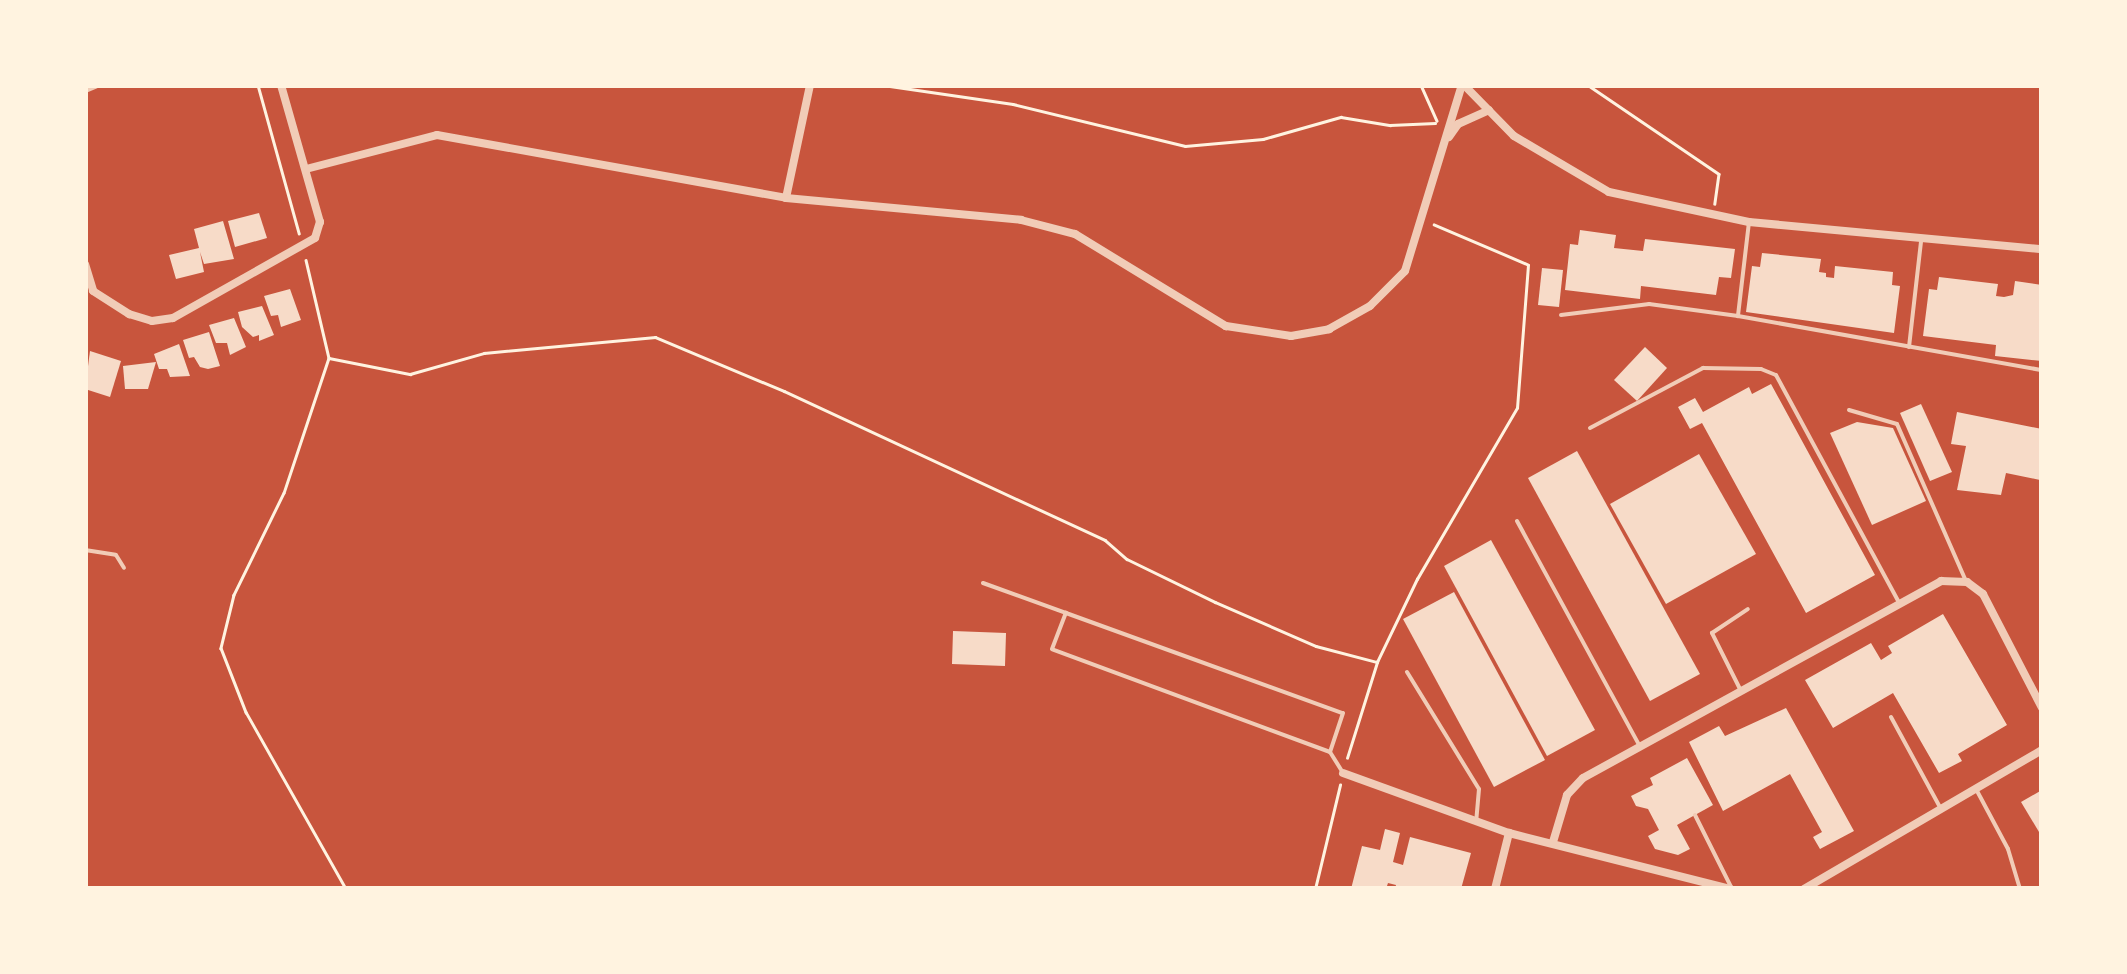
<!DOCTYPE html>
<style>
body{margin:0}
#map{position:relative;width:2127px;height:974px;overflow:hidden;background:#c8553d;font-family:"Nunito Sans",sans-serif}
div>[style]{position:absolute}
.building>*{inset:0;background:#f7dbc8}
.path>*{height:2.5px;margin:-1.25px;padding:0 1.25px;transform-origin:1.25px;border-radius:1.25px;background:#fff3e0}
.service>*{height:4px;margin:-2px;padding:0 2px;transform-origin:2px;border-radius:2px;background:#f1ccb7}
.minor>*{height:8px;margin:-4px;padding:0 4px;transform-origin:4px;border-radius:4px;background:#f1ccb7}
span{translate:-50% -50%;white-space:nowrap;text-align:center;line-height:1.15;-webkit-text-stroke:8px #fff3e0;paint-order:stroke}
.frame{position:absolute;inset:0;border:88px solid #fff3e0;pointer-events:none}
</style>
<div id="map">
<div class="building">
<div style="clip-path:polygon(259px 213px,267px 238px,235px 247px,228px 221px)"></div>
<div style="clip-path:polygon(223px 221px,234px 259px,204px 264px,200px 252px,204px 272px,176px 279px,169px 255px,199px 248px,194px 229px)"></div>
<div style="clip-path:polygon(1580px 230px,1616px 235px,1614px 248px,1643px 251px,1645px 239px,1735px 249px,1731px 278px,1719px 277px,1716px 295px,1641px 286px,1640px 299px,1565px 290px,1570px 244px,1578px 245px)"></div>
<div style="clip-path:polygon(1762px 253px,1821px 259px,1819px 272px,1826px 273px,1826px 277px,1834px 278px,1835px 266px,1893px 272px,1892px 285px,1900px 286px,1894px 333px,1746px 312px,1752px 266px,1760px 267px)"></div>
<div style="clip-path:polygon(1542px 268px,1563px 270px,1559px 307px,1538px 305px)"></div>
<div style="clip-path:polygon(1939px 277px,1998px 284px,1996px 296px,2004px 297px,2013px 295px,2015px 281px,2042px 285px,2042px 361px,1995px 356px,1996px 345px,1923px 336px,1929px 289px,1937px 290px)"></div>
<div style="clip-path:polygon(290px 289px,301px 320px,281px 327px,278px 315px,271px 316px,264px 296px)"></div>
<div style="clip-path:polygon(262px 306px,274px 335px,259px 341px,259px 335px,253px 337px,242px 327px,238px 312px)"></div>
<div style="clip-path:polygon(234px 318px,246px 347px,230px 355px,227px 343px,216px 343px,209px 325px)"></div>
<div style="clip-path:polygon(209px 332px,220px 366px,208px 369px,200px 367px,194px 357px,189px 358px,183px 340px)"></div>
<div style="clip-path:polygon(179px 344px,190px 376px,170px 377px,167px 369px,159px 369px,154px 354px)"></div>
<div style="clip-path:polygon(1645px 347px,1667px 368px,1637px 401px,1614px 380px)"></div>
<div style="clip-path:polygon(90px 351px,121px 361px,110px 397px,85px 389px)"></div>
<div style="clip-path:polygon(156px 362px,148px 389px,125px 389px,123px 366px)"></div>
<div style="clip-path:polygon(1771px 384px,1875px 575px,1806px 613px,1702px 423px,1690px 429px,1678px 407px,1695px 398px,1703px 412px,1749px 387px,1752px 394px)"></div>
<div style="clip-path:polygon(1921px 404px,1952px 472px,1930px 481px,1900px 413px)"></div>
<div style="clip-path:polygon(1957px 412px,2042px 429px,2040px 480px,2006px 473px,2001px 495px,1957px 490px,1966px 446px,1951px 444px)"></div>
<div style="clip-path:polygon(1857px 422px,1893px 428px,1926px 501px,1872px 525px,1830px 433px)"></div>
<div style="clip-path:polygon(1577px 451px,1700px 674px,1650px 701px,1528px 478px)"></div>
<div style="clip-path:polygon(1699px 454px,1756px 554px,1666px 604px,1610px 504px)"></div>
<div style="clip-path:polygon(1491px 540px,1595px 730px,1547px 756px,1444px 566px)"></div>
<div style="clip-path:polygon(1454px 592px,1545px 760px,1494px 787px,1403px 619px)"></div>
<div style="clip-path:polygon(1943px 614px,2007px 725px,1958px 754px,1962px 761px,1939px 773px,1893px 693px,1833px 728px,1805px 680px,1871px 643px,1881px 660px,1892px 653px,1888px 646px)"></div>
<div style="clip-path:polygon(953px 631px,1006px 633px,1005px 666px,952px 664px)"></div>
<div style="clip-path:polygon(1786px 708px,1854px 831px,1820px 849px,1813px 837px,1822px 832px,1790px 774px,1723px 811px,1689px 742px,1719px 726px,1725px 736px)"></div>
<div style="clip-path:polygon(1687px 758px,1713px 805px,1677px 825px,1690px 849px,1678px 855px,1655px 849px,1648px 836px,1659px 830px,1648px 809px,1636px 806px,1631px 796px,1653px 785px,1650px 778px)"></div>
<div style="clip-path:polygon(2042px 790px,2042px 837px,2021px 802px)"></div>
<div style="clip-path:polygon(1385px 829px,1400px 833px,1393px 862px,1403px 865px,1410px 837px,1471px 853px,1461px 889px,1395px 889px,1396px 885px,1388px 883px,1386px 889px,1351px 889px,1362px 846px,1380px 850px)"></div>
</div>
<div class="path">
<div style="left:258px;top:85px;width:154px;rotate:74.5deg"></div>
<div style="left:883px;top:85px;width:131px;rotate:8.3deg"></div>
<div style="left:1013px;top:104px;width:177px;rotate:13.7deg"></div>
<div style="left:1185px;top:146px;width:78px;rotate:-5.1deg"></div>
<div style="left:1263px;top:139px;width:81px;rotate:-15.8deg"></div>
<div style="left:1341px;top:117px;width:50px;rotate:9.3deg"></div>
<div style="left:1390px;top:125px;width:45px;rotate:-2.5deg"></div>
<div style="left:1421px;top:85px;width:39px;rotate:66deg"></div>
<div style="left:1588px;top:85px;width:158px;rotate:34.2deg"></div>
<div style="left:1719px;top:174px;width:30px;rotate:98deg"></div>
<div style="left:306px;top:260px;width:101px;rotate:76.8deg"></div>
<div style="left:329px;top:358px;width:142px;rotate:108.4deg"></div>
<div style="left:284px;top:493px;width:114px;rotate:116.1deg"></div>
<div style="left:234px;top:595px;width:55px;rotate:103.8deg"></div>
<div style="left:221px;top:648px;width:69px;rotate:68.7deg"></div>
<div style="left:246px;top:712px;width:203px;rotate:60.5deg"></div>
<div style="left:329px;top:358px;width:83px;rotate:11.2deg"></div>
<div style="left:410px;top:374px;width:77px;rotate:-15.8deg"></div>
<div style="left:484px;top:353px;width:172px;rotate:-5.3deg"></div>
<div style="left:655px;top:337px;width:140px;rotate:22.7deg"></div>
<div style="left:784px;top:391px;width:354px;rotate:24.9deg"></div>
<div style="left:1105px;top:540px;width:29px;rotate:41deg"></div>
<div style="left:1127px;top:559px;width:98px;rotate:26deg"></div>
<div style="left:1215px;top:602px;width:110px;rotate:23.5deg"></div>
<div style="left:1316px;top:646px;width:63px;rotate:14.7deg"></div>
<div style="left:1347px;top:758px;width:101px;rotate:-72.6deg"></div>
<div style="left:1377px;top:662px;width:92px;rotate:-64.3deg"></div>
<div style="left:1417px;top:579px;width:198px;rotate:-59.7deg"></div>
<div style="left:1517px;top:408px;width:143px;rotate:-85.6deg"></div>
<div style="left:1528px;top:265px;width:102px;rotate:-156.9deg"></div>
<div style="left:1315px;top:889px;width:107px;rotate:-76.5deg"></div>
</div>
<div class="service">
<div style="left:1749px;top:222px;width:95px;rotate:96.7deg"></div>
<div style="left:1738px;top:316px;width:309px;rotate:10.1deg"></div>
<div style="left:1561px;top:315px;width:89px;rotate:-7.1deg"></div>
<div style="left:1649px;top:304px;width:90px;rotate:7.7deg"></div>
<div style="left:1909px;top:347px;width:107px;rotate:-83.5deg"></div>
<div style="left:1849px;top:410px;width:50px;rotate:16.3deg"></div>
<div style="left:1897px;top:424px;width:169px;rotate:66.3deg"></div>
<div style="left:1590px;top:428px;width:128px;rotate:-28deg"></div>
<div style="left:1703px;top:368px;width:58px;rotate:1deg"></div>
<div style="left:1761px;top:369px;width:16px;rotate:22deg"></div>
<div style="left:1776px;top:375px;width:260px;rotate:61.6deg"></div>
<div style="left:1517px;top:521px;width:257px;rotate:61.4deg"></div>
<div style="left:85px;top:550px;width:31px;rotate:9deg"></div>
<div style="left:116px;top:555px;width:15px;rotate:58deg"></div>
<div style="left:983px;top:583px;width:88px;rotate:19.9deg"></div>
<div style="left:1407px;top:672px;width:137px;rotate:58.4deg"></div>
<div style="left:1479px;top:789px;width:32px;rotate:95deg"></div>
<div style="left:1741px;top:691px;width:65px;rotate:-116.6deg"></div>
<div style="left:1712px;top:633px;width:43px;rotate:-33.7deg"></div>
<div style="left:1891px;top:717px;width:105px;rotate:61.5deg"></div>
<div style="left:1330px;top:752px;width:296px;rotate:-159.7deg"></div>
<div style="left:1052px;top:649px;width:39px;rotate:-69deg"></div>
<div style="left:1066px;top:613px;width:294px;rotate:19.9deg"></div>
<div style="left:1343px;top:713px;width:41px;rotate:108.4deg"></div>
<div style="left:1330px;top:752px;width:25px;rotate:58deg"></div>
<div style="left:1976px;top:789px;width:68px;rotate:61.9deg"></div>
<div style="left:2008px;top:849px;width:42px;rotate:73.3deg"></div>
<div style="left:1695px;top:815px;width:83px;rotate:63.4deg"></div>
</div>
<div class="minor">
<div style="left:1464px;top:85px;width:71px;rotate:45.6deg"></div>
<div style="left:1514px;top:136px;width:110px;rotate:30.5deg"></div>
<div style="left:1609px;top:192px;width:143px;rotate:12.1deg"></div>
<div style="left:1749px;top:222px;width:294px;rotate:5.3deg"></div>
<div style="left:85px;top:89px;width:11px;rotate:-22deg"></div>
<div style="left:1449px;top:137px;width:16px;rotate:-55deg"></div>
<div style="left:1458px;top:124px;width:34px;rotate:-24deg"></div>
<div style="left:306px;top:169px;width:135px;rotate:-14.5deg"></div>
<div style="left:437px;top:135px;width:355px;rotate:10.2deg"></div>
<div style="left:786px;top:198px;width:236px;rotate:5.3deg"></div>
<div style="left:1021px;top:220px;width:56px;rotate:14.5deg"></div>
<div style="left:1075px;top:234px;width:177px;rotate:31.4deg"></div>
<div style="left:1226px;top:326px;width:66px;rotate:8.7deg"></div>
<div style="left:1291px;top:336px;width:39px;rotate:-10deg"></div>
<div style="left:1329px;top:329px;width:47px;rotate:-29.3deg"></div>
<div style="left:1370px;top:306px;width:49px;rotate:-45deg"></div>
<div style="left:1405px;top:271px;width:195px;rotate:-73deg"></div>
<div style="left:786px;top:198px;width:116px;rotate:-78deg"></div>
<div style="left:85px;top:264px;width:28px;rotate:73deg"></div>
<div style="left:93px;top:291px;width:43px;rotate:32.6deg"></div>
<div style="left:129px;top:314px;width:24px;rotate:17deg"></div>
<div style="left:152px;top:321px;width:21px;rotate:-8deg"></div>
<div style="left:173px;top:318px;width:163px;rotate:-29.4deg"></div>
<div style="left:315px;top:238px;width:17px;rotate:-73deg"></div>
<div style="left:320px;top:222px;width:142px;rotate:-105.9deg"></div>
<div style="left:1343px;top:773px;width:177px;rotate:19.9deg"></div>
<div style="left:1509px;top:833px;width:228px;rotate:14.2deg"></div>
<div style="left:1553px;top:842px;width:49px;rotate:-73.4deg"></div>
<div style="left:1567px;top:795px;width:23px;rotate:-47deg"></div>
<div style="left:1583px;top:778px;width:409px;rotate:-28.8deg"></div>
<div style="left:1941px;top:581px;width:26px;rotate:2deg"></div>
<div style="left:1967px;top:582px;width:20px;rotate:37deg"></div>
<div style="left:1983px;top:594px;width:128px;rotate:62.6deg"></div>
<div style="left:1495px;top:889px;width:58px;rotate:-76deg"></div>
<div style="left:1804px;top:889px;width:276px;rotate:-30.3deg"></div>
</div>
<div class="frame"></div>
</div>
